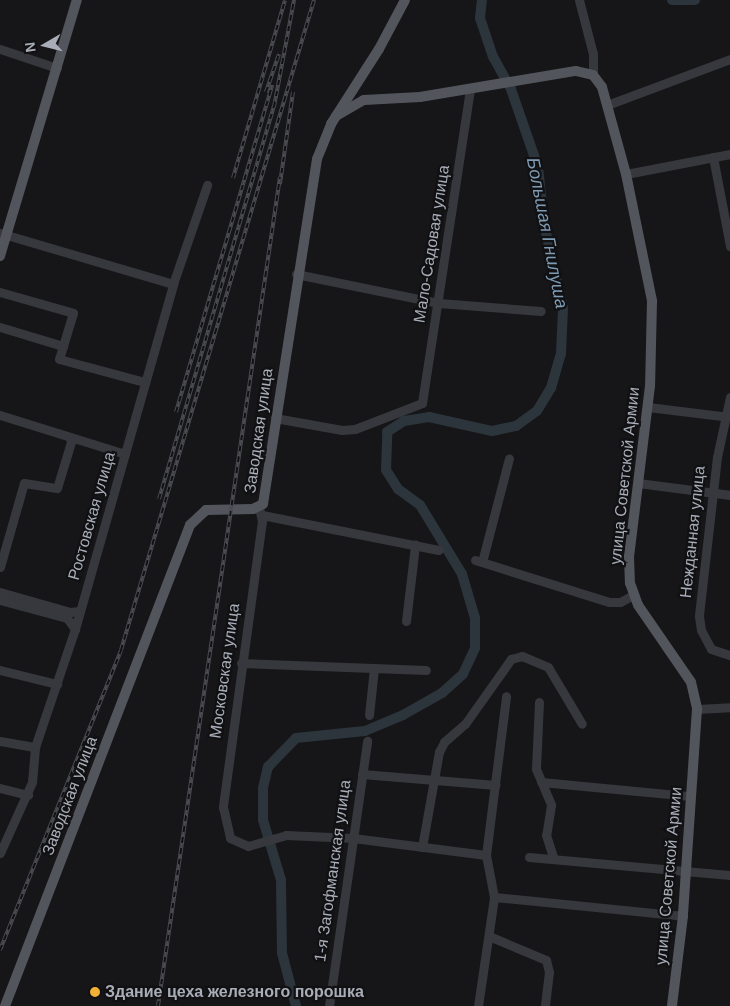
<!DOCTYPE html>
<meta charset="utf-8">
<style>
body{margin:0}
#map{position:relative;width:730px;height:1006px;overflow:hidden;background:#161618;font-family:Helvetica,sans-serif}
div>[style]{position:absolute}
.river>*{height:10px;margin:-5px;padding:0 5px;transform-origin:5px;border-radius:5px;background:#2c353c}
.minor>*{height:9px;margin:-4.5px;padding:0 4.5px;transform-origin:4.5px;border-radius:4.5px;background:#37383d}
.major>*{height:10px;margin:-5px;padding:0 5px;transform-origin:5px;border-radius:5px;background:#53555c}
.rail>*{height:4px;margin-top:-2px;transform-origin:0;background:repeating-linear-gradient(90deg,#111113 0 5.5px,#4a4c52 0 11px);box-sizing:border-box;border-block:1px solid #4a4c52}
.dots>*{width:14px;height:14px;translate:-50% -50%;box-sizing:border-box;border:2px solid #111113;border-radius:50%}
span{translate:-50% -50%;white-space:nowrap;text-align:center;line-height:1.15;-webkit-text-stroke:4.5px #111113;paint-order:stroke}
.street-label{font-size:16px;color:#a8adb8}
.poi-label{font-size:16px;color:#a8adb8;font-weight:700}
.left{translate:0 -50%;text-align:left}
.water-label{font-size:18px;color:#7f9bb3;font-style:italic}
.north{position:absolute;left:20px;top:20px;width:50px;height:50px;-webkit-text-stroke:4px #111113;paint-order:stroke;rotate:262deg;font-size:14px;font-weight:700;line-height:20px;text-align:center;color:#a8adb8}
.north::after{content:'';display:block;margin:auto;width:18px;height:22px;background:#a8adb8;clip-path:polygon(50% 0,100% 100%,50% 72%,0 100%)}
</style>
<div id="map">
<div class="river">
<div style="left:672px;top:0;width:23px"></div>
<div style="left:296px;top:1006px;width:55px;rotate:-104.8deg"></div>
<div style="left:282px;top:953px;width:73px;rotate:-90.8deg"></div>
<div style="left:281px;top:880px;width:63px;rotate:-106.7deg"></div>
<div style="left:263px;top:820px;width:32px;rotate:-90deg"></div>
<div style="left:263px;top:788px;width:22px;rotate:-77deg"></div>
<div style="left:268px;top:767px;width:40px;rotate:-46deg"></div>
<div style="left:296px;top:738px;width:69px;rotate:-5.8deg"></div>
<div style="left:365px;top:731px;width:41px;rotate:-22.8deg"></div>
<div style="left:403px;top:715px;width:45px;rotate:-29.4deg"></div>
<div style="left:442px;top:693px;width:28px;rotate:-42deg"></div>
<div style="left:463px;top:674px;width:29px;rotate:-65deg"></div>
<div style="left:475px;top:648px;width:30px;rotate:-90deg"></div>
<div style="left:475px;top:618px;width:46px;rotate:-106.5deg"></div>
<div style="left:462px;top:574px;width:81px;rotate:-121.3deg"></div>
<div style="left:420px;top:505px;width:27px;rotate:-144deg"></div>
<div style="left:398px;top:489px;width:22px;rotate:-122deg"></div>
<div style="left:386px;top:470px;width:38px;rotate:-88deg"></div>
<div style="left:387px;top:432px;width:20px;rotate:-33deg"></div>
<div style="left:404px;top:421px;width:25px;rotate:-9deg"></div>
<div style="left:429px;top:417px;width:65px;rotate:12.5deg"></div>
<div style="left:492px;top:431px;width:25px;rotate:-12deg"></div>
<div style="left:516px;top:426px;width:26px;rotate:-36deg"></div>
<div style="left:537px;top:411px;width:27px;rotate:-59deg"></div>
<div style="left:551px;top:388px;width:35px;rotate:-74deg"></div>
<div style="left:561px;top:354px;width:46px;rotate:-87.5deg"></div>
<div style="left:563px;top:308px;width:86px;rotate:-102.7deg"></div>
<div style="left:544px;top:224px;width:57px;rotate:-96deg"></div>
<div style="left:538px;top:167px;width:83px;rotate:-109.1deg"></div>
<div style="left:511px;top:89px;width:37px;rotate:-119deg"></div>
<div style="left:493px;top:57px;width:41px;rotate:-108.4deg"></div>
<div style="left:480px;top:18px;width:18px;rotate:-84deg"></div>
</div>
<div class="minor">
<div style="left:579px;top:0;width:56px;rotate:75.5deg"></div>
<div style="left:593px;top:54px;width:21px;rotate:90deg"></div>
<div style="left:0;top:49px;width:60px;rotate:18.4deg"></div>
<div style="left:607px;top:105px;width:131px;rotate:-20.5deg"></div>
<div style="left:713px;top:157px;width:91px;rotate:79.2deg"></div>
<div style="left:626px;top:174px;width:106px;rotate:-10.9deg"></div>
<div style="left:0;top:233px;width:180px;rotate:16.4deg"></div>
<div style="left:296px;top:274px;width:146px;rotate:11.5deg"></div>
<div style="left:439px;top:303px;width:102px;rotate:4.5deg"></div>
<div style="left:0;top:292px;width:76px;rotate:16deg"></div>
<div style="left:73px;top:313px;width:48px;rotate:106.9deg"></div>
<div style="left:59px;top:359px;width:89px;rotate:15deg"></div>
<div style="left:0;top:327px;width:66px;rotate:16.8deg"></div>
<div style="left:730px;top:397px;width:61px;rotate:102.2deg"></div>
<div style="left:717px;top:457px;width:160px;rotate:96.5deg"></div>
<div style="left:699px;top:616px;width:14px;rotate:82deg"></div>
<div style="left:701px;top:630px;width:21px;rotate:62deg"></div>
<div style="left:711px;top:649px;width:20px;rotate:18deg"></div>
<div style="left:648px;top:407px;width:83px;rotate:7deg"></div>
<div style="left:0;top:415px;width:131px;rotate:17.3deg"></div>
<div style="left:275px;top:418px;width:68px;rotate:10.2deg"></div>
<div style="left:342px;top:430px;width:13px;rotate:-4deg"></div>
<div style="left:355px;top:429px;width:72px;rotate:-21.2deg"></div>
<div style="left:422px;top:403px;width:318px;rotate:-81.3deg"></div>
<div style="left:638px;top:483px;width:93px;rotate:7.4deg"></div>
<div style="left:259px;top:508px;width:13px;rotate:77deg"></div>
<div style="left:262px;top:521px;width:289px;rotate:97.8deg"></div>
<div style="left:223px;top:807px;width:32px;rotate:77deg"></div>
<div style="left:230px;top:838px;width:20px;rotate:24deg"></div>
<div style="left:248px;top:846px;width:40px;rotate:-16deg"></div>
<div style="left:286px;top:835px;width:67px;rotate:2.6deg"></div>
<div style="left:353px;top:838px;width:134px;rotate:7.3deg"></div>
<div style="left:262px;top:515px;width:180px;rotate:11.2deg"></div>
<div style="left:475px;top:560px;width:140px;rotate:17.4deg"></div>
<div style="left:609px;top:602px;width:11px"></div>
<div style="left:620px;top:602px;width:15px;rotate:-28deg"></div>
<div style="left:482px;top:562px;width:107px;rotate:-75.4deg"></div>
<div style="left:0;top:567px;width:87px;rotate:-74.1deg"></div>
<div style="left:24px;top:483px;width:33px;rotate:9deg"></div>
<div style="left:57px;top:488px;width:48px;rotate:-73.1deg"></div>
<div style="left:71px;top:442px;width:5px;rotate:-101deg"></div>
<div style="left:0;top:592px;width:73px;rotate:15.9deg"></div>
<div style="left:70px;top:612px;width:10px;rotate:-6deg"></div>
<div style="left:0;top:600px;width:69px;rotate:15deg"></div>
<div style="left:67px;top:618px;width:14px;rotate:54deg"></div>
<div style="left:406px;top:621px;width:77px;rotate:-83.2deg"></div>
<div style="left:241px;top:663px;width:185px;rotate:2.2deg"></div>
<div style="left:0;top:670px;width:59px;rotate:13.8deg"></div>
<div style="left:539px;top:702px;width:67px;rotate:92.6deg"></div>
<div style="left:536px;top:769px;width:39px;rotate:67deg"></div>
<div style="left:551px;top:805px;width:30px;rotate:99deg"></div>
<div style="left:546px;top:835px;width:25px;rotate:72deg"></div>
<div style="left:697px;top:709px;width:33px;rotate:-3deg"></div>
<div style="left:369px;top:715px;width:47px;rotate:-83.9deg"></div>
<div style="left:0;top:741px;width:36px;rotate:10deg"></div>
<div style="left:362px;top:774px;width:134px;rotate:4.7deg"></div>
<div style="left:541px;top:782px;width:150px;rotate:5.4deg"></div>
<div style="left:0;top:788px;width:29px;rotate:14deg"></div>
<div style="left:422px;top:847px;width:97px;rotate:-79.9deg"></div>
<div style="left:439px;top:752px;width:11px;rotate:-63deg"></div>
<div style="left:444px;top:742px;width:28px;rotate:-41deg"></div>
<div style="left:465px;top:724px;width:80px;rotate:-54.7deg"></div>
<div style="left:511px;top:659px;width:11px;rotate:-15deg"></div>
<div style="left:522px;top:656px;width:28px;rotate:23deg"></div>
<div style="left:548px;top:667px;width:66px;rotate:59.2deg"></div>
<div style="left:0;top:853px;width:78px;rotate:-65.7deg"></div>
<div style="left:32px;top:782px;width:35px;rotate:-85deg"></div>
<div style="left:35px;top:747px;width:125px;rotate:-71.3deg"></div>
<div style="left:75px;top:629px;width:359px;rotate:-74.1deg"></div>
<div style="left:173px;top:284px;width:105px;rotate:-71deg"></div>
<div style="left:529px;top:857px;width:202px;rotate:5.1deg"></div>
<div style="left:494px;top:897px;width:190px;rotate:5.7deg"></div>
<div style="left:489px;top:936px;width:62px;rotate:22.8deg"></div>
<div style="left:546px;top:960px;width:12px;rotate:76deg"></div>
<div style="left:549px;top:972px;width:34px;rotate:97deg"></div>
<div style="left:329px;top:1006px;width:268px;rotate:-81.8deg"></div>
<div style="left:478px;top:1006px;width:110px;rotate:-81.6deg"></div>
<div style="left:494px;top:897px;width:43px;rotate:-100.8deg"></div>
<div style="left:486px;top:855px;width:160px;rotate:-82.8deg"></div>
</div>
<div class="major">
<div style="left:336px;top:116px;width:32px;rotate:-30deg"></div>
<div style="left:364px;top:100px;width:56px;rotate:-3.1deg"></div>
<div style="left:420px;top:97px;width:158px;rotate:-9.5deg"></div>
<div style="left:576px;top:71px;width:17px;rotate:13deg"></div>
<div style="left:593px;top:75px;width:15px;rotate:53deg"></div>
<div style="left:602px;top:87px;width:90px;rotate:74.6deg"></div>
<div style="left:626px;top:174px;width:130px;rotate:78.4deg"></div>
<div style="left:652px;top:301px;width:85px;rotate:91.3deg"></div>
<div style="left:650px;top:386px;width:171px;rotate:97deg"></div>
<div style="left:629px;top:556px;width:27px;rotate:88deg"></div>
<div style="left:630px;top:583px;width:23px;rotate:70deg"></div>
<div style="left:638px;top:605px;width:93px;rotate:55.5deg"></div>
<div style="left:691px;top:682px;width:28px;rotate:77deg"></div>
<div style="left:697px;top:709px;width:207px;rotate:93.9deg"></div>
<div style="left:683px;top:916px;width:91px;rotate:97deg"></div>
<div style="left:0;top:256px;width:267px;rotate:-73.3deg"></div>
<div style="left:5px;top:1006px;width:515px;rotate:-68.96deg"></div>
<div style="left:190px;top:525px;width:22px;rotate:-43deg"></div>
<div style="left:206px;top:510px;width:47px;rotate:-1.2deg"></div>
<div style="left:253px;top:509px;width:11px;rotate:-27deg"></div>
<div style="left:263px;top:504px;width:349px;rotate:-81.1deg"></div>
<div style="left:317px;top:159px;width:38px;rotate:-68deg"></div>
<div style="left:331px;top:124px;width:89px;rotate:-57.4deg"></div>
<div style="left:379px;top:49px;width:55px;rotate:-62deg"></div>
</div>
<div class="rail">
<div style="left:266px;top:92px;width:40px;rotate:-71.1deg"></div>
<div style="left:233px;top:178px;width:185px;rotate:-73.7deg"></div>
<div style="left:280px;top:184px;width:93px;rotate:-82deg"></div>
<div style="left:176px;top:412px;width:341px;rotate:-73.6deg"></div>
<div style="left:159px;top:499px;width:409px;rotate:-73.7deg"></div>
<div style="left:274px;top:107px;width:109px;rotate:-79.4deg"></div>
<div style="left:0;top:950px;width:323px;rotate:-68deg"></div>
<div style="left:121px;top:650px;width:678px;rotate:-73.46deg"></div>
<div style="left:158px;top:1006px;width:838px;rotate:-81.63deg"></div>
</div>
<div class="dots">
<div style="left:95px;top:992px;background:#f2b134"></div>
</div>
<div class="street-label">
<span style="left:432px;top:244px;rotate:-81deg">Мало-Садовая улица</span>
<span style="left:259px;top:431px;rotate:-82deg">Заводская улица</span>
<span style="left:625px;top:476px;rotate:-84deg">улица Советской Армии</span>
<span style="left:92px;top:516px;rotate:-74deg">Ростовская улица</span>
<span style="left:693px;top:532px;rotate:-84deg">Нежданная улица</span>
<span style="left:225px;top:671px;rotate:-82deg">Московская улица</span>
<span style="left:70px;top:796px;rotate:-69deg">Заводская улица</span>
<span style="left:333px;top:871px;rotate:-82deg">1-я Загофманская улица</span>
<span style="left:669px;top:876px;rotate:-85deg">улица Советской Армии</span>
</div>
<div class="poi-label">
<span class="left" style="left:105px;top:992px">Здание цеха железного порошка</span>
</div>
<div class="water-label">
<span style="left:547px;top:233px;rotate:79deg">Большая Гнилуша</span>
</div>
<div class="north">N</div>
</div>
